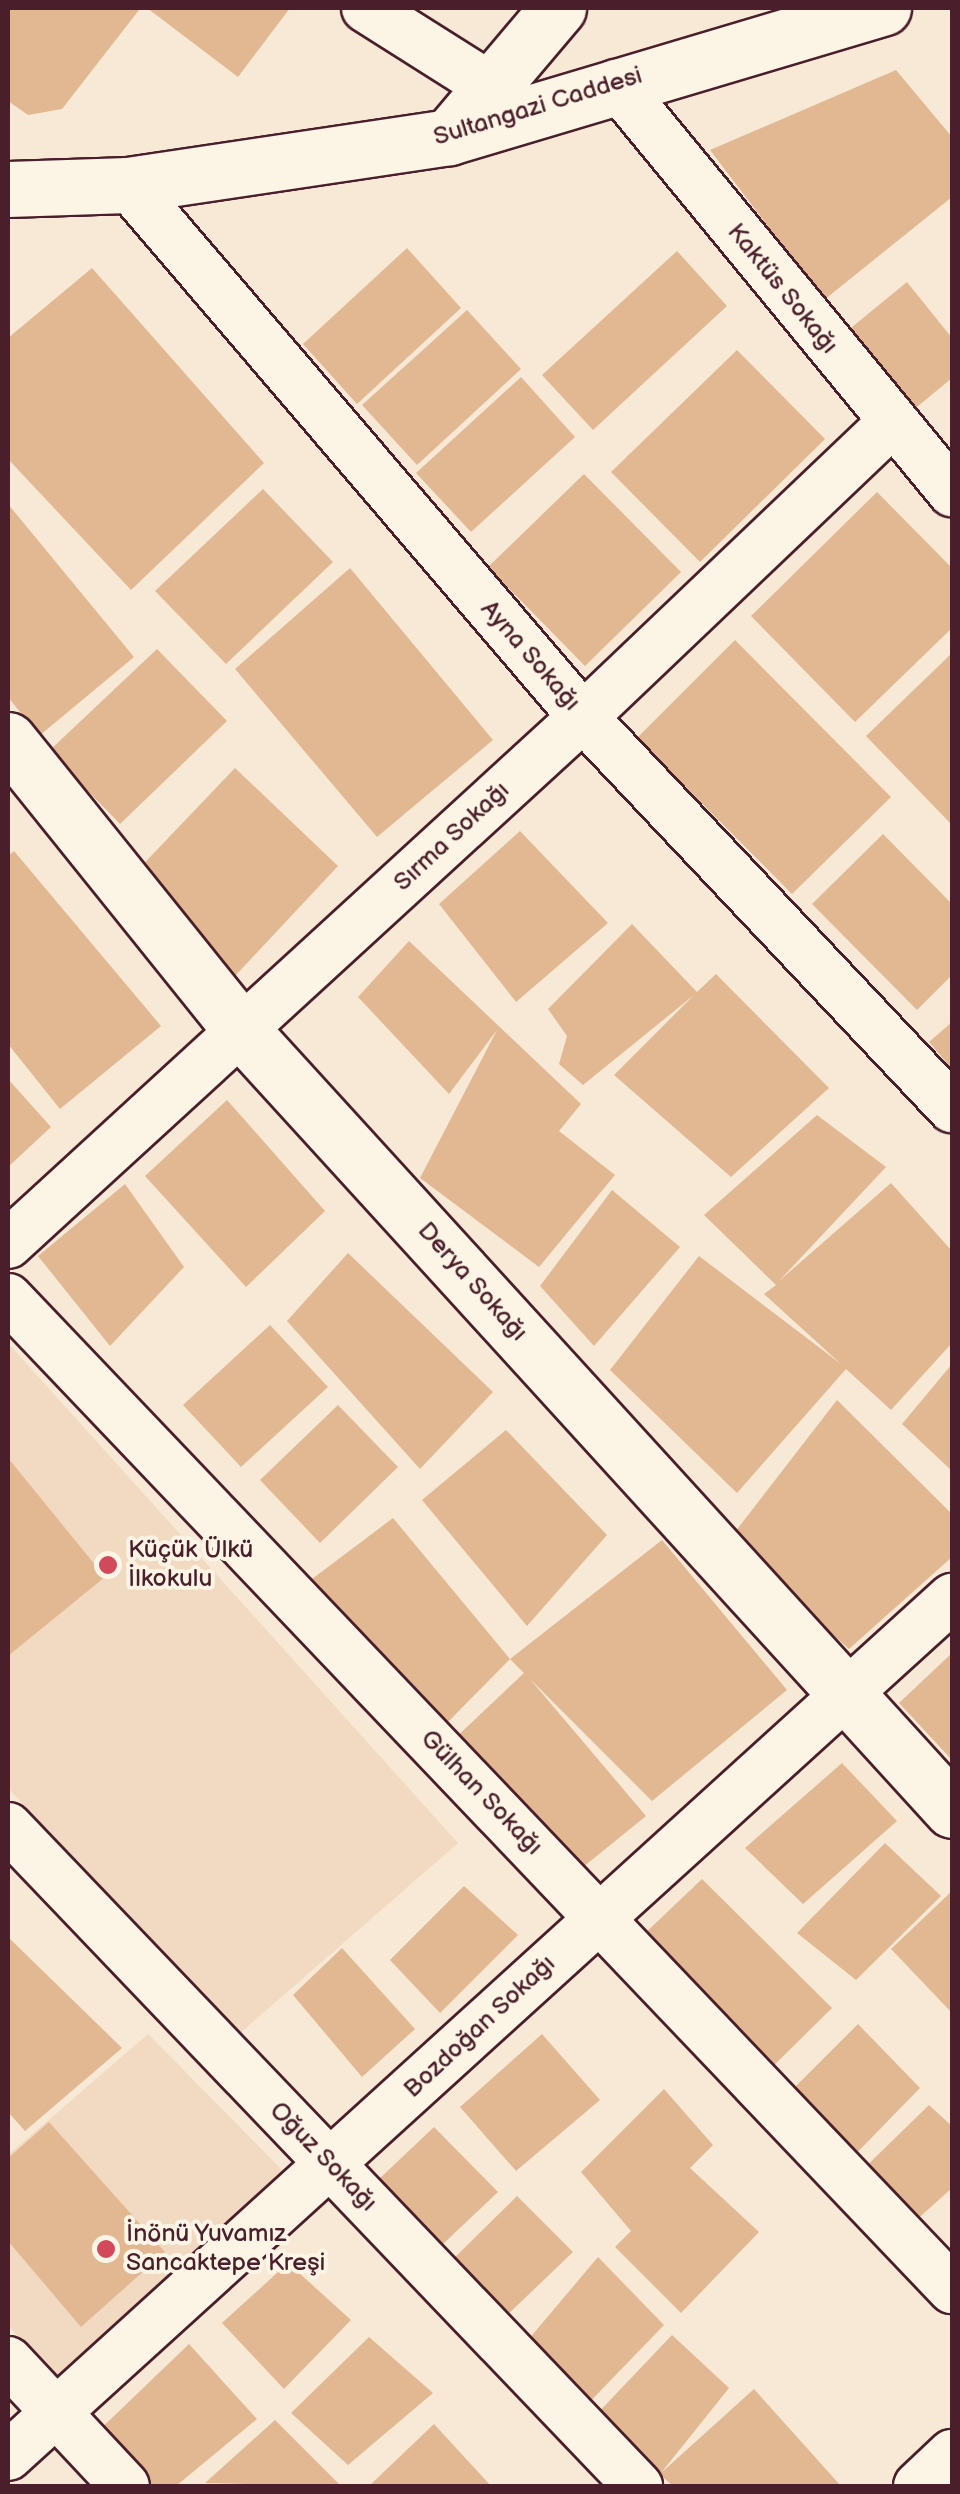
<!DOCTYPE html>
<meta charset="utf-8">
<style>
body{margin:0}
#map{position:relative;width:960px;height:2494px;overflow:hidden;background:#f7e9d5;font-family:"Balsamiq Sans",sans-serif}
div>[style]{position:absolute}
.built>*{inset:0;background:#f1dac1}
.building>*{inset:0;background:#e2b893}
.roads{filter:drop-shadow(2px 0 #4a1f2b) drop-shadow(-2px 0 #4a1f2b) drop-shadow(0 2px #4a1f2b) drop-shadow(0 -2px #4a1f2b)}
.street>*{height:48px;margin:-24px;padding:0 24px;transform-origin:24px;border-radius:24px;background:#fcf5e5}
.secondary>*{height:55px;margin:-27.5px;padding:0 27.5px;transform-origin:27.5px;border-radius:27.5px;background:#fcf5e5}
.dots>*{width:28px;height:28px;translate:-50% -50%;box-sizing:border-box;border:5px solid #fcf5e5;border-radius:50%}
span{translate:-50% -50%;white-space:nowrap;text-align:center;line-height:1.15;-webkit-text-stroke:8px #fcf5e5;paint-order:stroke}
.street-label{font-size:25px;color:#4a1f2b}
.poi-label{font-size:25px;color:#4a1f2b}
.left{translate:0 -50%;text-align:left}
.frame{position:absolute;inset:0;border:10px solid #4a1f2b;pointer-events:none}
</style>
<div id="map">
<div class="built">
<div style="clip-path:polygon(8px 1343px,458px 1843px,238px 2035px,8px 1788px)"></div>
<div style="clip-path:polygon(148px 2034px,286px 2174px,58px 2383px,8px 2325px,8px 2155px)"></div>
</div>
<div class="building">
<div style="clip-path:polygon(8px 8px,136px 8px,139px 10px,62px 109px,28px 115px,8px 101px)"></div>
<div style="clip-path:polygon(147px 8px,290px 8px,238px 77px)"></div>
<div style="clip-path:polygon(896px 70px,952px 137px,952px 197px,824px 300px,710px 150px)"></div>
<div style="clip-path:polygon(407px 248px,461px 308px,357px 404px,303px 344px)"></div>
<div style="clip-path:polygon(677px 251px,727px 306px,593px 430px,542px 375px)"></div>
<div style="clip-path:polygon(92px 268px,264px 463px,131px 590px,8px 459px,8px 338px)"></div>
<div style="clip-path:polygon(907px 282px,952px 338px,952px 378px,906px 416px,841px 336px)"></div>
<div style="clip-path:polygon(467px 310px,521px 369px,417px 465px,362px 405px)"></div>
<div style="clip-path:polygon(737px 350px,825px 439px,700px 562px,611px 472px)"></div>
<div style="clip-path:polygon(521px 377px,575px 437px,471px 532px,416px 473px)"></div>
<div style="clip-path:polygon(584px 474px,681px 572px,585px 666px,488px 567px)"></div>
<div style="clip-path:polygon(263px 489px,333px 562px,226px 664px,155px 591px)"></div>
<div style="clip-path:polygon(877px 492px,952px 568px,952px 628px,855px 722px,751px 616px)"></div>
<div style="clip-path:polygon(8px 504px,134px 657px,39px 736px,8px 697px)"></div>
<div style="clip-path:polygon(350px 568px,493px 740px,377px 837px,235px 669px)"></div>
<div style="clip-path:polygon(735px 640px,891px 797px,792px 894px,637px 738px)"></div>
<div style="clip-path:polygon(157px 649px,227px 721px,120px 824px,49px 751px)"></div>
<div style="clip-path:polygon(952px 653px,952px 825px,866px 736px)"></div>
<div style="clip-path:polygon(235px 768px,338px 866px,235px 976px,130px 878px)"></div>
<div style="clip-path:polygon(520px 831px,608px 923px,516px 1002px,439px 904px)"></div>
<div style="clip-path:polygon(883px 834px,952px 904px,952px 975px,917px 1010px,812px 904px)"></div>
<div style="clip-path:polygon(14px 851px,161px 1026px,60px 1109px,8px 1044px,8px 856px)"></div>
<div style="clip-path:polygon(632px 924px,697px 992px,716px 974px,829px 1088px,731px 1177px,614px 1075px,694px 995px,583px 1085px,559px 1064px,567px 1036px,548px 1009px)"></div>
<div style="clip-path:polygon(409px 941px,581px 1104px,559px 1131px,615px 1175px,539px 1267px,420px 1178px,497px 1030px,449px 1094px,358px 997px)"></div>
<div style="clip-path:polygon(952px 1022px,952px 1069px,929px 1042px)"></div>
<div style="clip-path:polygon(8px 1079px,51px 1127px,8px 1167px)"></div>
<div style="clip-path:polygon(227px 1100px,325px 1211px,246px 1287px,145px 1176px)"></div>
<div style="clip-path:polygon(817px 1115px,886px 1167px,779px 1281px,891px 1183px,952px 1251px,952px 1343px,891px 1410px,846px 1369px,737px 1493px,610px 1370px,699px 1256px,841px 1364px,764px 1294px,776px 1285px,704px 1215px)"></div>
<div style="clip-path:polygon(125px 1184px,184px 1267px,110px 1346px,38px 1256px)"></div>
<div style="clip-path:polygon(612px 1190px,680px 1247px,594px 1346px,540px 1286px)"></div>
<div style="clip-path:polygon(348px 1253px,493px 1392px,420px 1469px,287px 1321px)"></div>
<div style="clip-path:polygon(270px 1325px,328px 1387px,241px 1467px,183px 1405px)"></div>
<div style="clip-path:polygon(952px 1364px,952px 1471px,902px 1424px)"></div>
<div style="clip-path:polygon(837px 1400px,952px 1514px,952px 1557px,849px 1649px,728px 1541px)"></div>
<div style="clip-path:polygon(338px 1405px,398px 1467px,320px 1543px,260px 1480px)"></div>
<div style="clip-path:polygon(506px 1430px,607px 1535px,527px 1626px,422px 1500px)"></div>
<div style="clip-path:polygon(8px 1458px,105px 1577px,8px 1656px)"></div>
<div style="clip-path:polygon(393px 1518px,510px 1659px,662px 1540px,787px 1690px,652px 1801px,530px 1679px,646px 1816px,577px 1872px,452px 1741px,524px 1673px,510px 1659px,446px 1724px,312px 1579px)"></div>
<div style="clip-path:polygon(952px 1653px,952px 1760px,899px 1703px)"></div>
<div style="clip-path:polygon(842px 1763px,897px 1821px,803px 1904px,745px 1848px)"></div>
<div style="clip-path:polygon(885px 1843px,941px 1896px,856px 1980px,797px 1933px)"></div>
<div style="clip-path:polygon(702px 1879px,832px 2008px,753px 2086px,641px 1937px)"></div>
<div style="clip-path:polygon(464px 1886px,518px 1935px,440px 2013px,390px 1960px)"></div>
<div style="clip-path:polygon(952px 1891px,952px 2013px,891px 1949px)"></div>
<div style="clip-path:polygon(8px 1937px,122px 2048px,25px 2131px,8px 2112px)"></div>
<div style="clip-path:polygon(342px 1948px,415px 2029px,362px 2077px,293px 1995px)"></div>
<div style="clip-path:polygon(858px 2024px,920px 2088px,841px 2169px,778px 2104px)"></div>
<div style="clip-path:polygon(542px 2034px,600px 2100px,516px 2171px,460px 2107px)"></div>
<div style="clip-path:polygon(664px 2089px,713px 2145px,690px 2168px,759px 2232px,681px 2313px,615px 2247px,631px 2231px,581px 2172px)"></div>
<div style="clip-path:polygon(929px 2105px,952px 2126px,952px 2188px,903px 2232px,849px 2183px)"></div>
<div style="clip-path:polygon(49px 2122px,165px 2252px,81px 2327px,8px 2241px,8px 2158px)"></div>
<div style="clip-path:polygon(434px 2127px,498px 2192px,426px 2260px,359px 2198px)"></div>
<div style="clip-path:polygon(517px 2196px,573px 2252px,501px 2321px,441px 2271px)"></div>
<div style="clip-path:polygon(598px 2257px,664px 2325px,580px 2412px,517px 2353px)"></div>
<div style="clip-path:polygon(288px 2263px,351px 2320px,284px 2389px,222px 2323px)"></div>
<div style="clip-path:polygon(672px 2335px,729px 2388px,661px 2473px,754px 2389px,841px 2486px,673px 2486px,594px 2417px)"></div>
<div style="clip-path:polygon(369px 2337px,433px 2393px,348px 2465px,291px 2413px)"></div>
<div style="clip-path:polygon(189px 2344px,257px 2419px,176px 2486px,150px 2486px,91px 2438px)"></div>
<div style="clip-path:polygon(275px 2420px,341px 2486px,205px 2483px)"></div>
<div style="clip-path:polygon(434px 2424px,491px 2486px,369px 2486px)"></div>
</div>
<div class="roads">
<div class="street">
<div style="left:366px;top:8px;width:148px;rotate:32.3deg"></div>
<div style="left:616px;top:84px;width:529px;rotate:50.53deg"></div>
<div style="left:128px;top:185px;width:700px;rotate:49.46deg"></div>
<div style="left:583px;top:717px;width:538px;rotate:46.66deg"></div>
<div style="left:8px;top:1244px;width:780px;rotate:-42.51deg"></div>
<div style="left:583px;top:717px;width:427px;rotate:-43.6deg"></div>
<div style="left:8px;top:1298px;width:1369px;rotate:46.39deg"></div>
<div style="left:8px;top:1827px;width:912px;rotate:46.29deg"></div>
<div style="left:8px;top:2361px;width:171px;rotate:46.9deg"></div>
<div style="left:8px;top:2456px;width:1276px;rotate:-42.27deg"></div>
<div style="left:918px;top:2486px;width:47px;rotate:-43.3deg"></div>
</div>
<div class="secondary">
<div style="left:449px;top:137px;width:169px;rotate:-49.8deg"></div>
<div style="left:8px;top:189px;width:120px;rotate:-1.9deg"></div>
<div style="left:128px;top:185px;width:325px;rotate:-8.5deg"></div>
<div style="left:449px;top:137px;width:453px;rotate:-16.6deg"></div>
<div style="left:8px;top:740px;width:373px;rotate:51.2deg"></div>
<div style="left:242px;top:1031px;width:1054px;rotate:47.65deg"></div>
</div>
</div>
<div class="dots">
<div style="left:108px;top:1565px;background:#d1495b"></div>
<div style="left:106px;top:2249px;background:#d1495b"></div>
</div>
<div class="street-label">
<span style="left:538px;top:107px;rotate:-17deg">Sultangazi Caddesi</span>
<span style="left:782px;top:289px;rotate:51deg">Kaktüs Sokağı</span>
<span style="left:530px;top:656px;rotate:49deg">Ayna Sokağı</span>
<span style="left:452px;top:837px;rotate:-43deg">Sırma Sokağı</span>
<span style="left:472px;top:1282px;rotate:48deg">Derya Sokağı</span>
<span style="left:481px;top:1793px;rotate:46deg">Gülhan Sokağı</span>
<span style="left:480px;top:2027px;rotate:-43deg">Bozdoğan Sokağı</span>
<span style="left:323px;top:2157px;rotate:46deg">Oğuz Sokağı</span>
</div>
<div class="poi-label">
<span class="left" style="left:128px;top:1565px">Küçük Ülkü<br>İlkokulu</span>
<span class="left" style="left:126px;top:2249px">İnönü Yuvamız<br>Sancaktepe Kreşi</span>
</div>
<div class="frame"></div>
</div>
